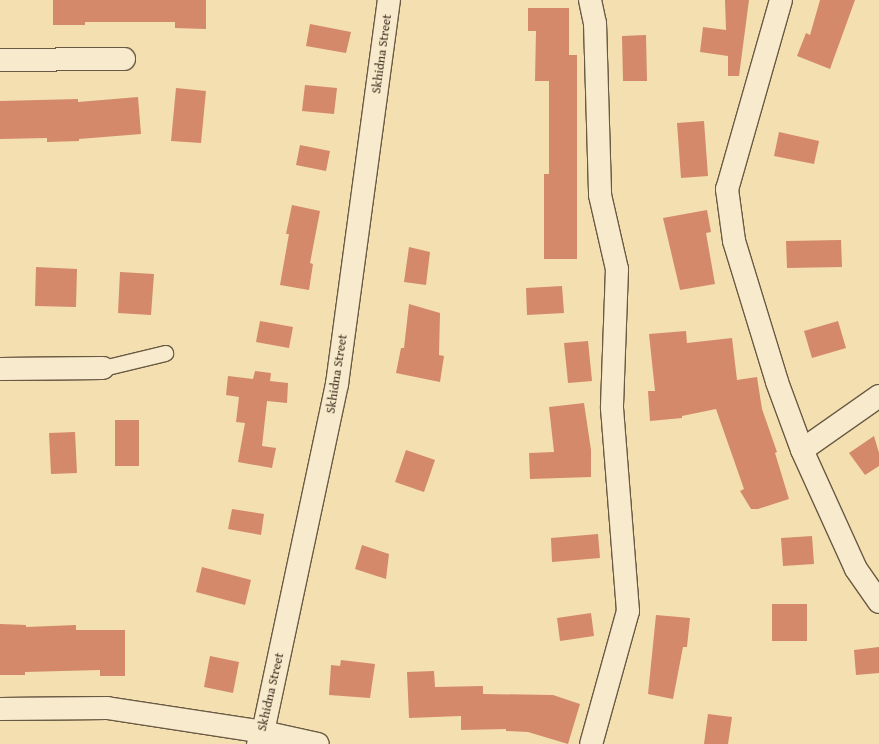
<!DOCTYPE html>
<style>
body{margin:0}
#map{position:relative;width:879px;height:744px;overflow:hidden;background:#f4dfb1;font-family:"Gentium Book Plus",serif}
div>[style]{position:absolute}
.building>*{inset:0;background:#d3896a}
.roads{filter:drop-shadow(1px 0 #6a5a44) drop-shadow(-1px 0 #6a5a44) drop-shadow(0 1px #6a5a44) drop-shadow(0 -1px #6a5a44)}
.service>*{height:15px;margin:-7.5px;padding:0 7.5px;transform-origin:7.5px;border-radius:7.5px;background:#f8eacc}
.minor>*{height:22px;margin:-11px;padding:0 11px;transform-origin:11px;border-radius:11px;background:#f8eacc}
span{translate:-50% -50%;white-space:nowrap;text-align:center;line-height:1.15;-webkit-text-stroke:3px #f8eacc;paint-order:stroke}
.street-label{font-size:13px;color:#3c2e1f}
</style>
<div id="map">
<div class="building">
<div style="clip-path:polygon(53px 0,206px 0,206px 29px,175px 28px,175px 22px,85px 22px,85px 25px,53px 25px)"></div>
<div style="clip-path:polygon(725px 0,749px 0,739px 76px,728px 76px,728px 56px,700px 52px,703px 27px,726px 30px)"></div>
<div style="clip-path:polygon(820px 0,855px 0,830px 69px,797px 56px,806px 33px,810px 35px)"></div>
<div style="clip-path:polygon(528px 8px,569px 8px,569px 55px,577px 55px,577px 259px,544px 259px,544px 174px,549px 174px,549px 81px,535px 81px,536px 31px,528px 31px)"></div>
<div style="clip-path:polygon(310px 24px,351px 32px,346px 53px,306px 46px)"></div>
<div style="clip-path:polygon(646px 35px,647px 81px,623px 81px,622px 36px)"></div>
<div style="clip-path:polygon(305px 85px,337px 88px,334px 114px,302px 111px)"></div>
<div style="clip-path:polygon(176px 88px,206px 91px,201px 143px,171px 141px)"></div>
<div style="clip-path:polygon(138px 97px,141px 134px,79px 139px,79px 141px,47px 142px,47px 138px,0 139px,0 101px,78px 99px,78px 102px)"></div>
<div style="clip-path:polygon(704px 121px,708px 176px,681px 178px,677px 123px)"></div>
<div style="clip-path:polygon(779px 132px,819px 141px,814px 164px,774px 156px)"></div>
<div style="clip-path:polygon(300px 145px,330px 151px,326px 171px,296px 165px)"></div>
<div style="clip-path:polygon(292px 205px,320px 211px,310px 263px,313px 264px,309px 290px,280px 285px,289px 234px,286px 234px)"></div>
<div style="clip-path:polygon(707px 210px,711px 232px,706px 233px,715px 284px,680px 290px,663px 218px)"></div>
<div style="clip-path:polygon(841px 240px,842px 267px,787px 268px,786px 241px)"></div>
<div style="clip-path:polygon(409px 247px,430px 252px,426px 285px,404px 282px)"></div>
<div style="clip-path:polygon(36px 267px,77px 269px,76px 307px,35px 306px)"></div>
<div style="clip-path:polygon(120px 272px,154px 274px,151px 315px,118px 313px)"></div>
<div style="clip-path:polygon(562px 286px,564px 313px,527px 315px,526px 288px)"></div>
<div style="clip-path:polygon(409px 304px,440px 313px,439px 355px,444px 356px,440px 382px,396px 373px,401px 348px,404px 348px)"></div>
<div style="clip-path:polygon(260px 321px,293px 327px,289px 348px,256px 342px)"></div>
<div style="clip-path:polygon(838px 321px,846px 348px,812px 358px,804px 331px)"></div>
<div style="clip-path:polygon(686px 331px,687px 343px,732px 338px,737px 380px,757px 377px,762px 409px,777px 452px,775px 453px,789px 499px,758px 509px,751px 509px,740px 491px,744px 489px,716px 409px,682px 416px,682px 418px,650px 421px,648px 391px,655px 391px,649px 334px)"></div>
<div style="clip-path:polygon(588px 341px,592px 381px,568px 383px,564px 343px)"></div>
<div style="clip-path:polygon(255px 371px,271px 373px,270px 381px,288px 383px,287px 403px,267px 401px,262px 446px,276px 448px,272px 468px,238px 462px,245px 423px,236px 422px,239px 397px,226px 395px,228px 376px,253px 379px)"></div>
<div style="clip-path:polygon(584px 403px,591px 450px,591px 477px,530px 479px,529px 453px,554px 452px,549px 407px)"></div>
<div style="clip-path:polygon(115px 420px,139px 420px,139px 466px,115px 466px)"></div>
<div style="clip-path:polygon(75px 432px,77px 473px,51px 474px,49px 433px)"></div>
<div style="clip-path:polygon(874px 436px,879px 453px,879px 466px,865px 475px,849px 453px)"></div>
<div style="clip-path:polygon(406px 450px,435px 460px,424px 492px,395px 482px)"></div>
<div style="clip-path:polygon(232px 509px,264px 514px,261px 535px,228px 529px)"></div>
<div style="clip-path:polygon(598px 534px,600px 558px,552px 562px,551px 538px)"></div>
<div style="clip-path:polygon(812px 536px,814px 564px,783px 566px,781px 538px)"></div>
<div style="clip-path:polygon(362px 545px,389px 554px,386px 579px,355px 569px)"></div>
<div style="clip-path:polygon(202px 567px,251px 580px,245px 605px,196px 592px)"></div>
<div style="clip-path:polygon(772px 604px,807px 604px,807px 641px,772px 641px)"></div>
<div style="clip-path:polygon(591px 613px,594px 636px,560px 641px,557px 618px)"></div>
<div style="clip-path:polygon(656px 615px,690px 618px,687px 647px,683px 647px,673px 699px,648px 694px)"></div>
<div style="clip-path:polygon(0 624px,26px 625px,26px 627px,76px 625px,76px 630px,125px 630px,125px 676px,100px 676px,100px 670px,25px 672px,25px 675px,0 675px)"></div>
<div style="clip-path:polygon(879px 647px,879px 673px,856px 675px,854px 650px)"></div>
<div style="clip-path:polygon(210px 656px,239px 662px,233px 693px,204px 687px)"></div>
<div style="clip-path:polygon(341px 660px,375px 664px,370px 698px,329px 695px,331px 665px,340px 666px)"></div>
<div style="clip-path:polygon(434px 671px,435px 687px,483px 686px,483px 694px,553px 695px,580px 704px,568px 744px,528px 732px,506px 731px,506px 729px,461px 730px,461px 716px,409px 718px,407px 672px)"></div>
<div style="clip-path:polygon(708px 714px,732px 717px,728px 744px,704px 744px)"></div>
</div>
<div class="roads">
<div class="service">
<div style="left:103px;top:368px;width:64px;rotate:-13.6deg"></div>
</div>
<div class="minor">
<div style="left:590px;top:0;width:24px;rotate:78deg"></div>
<div style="left:595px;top:23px;width:172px;rotate:88.3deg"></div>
<div style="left:600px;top:195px;width:76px;rotate:77.1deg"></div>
<div style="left:617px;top:269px;width:139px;rotate:92.1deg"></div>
<div style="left:612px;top:408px;width:204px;rotate:85.5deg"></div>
<div style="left:628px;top:611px;width:138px;rotate:105.5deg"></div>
<div style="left:781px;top:0;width:197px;rotate:105.9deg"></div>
<div style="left:727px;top:189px;width:52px;rotate:82.3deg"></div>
<div style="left:734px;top:241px;width:147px;rotate:73deg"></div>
<div style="left:777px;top:382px;width:72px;rotate:69.8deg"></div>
<div style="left:802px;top:450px;width:131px;rotate:65.6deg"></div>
<div style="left:856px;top:569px;width:40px;rotate:55.1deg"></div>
<div style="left:0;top:60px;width:124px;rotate:-0.5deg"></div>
<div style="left:0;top:369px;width:103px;rotate:-0.6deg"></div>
<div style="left:802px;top:450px;width:94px;rotate:-35deg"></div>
<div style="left:0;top:709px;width:107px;rotate:-0.5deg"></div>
<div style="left:107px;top:708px;width:158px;rotate:8.7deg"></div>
<div style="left:263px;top:732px;width:56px;rotate:12.3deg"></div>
<div style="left:258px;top:744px;width:13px;rotate:-67deg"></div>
<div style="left:263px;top:732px;width:356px;rotate:-78deg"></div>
<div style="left:337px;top:384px;width:388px;rotate:-82.3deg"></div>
</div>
</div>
<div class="street-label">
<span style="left:382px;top:54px;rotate:-82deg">Skhidna Street</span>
<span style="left:337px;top:374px;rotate:-81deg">Skhidna Street</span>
<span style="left:271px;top:692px;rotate:-77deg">Skhidna Street</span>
</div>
</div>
